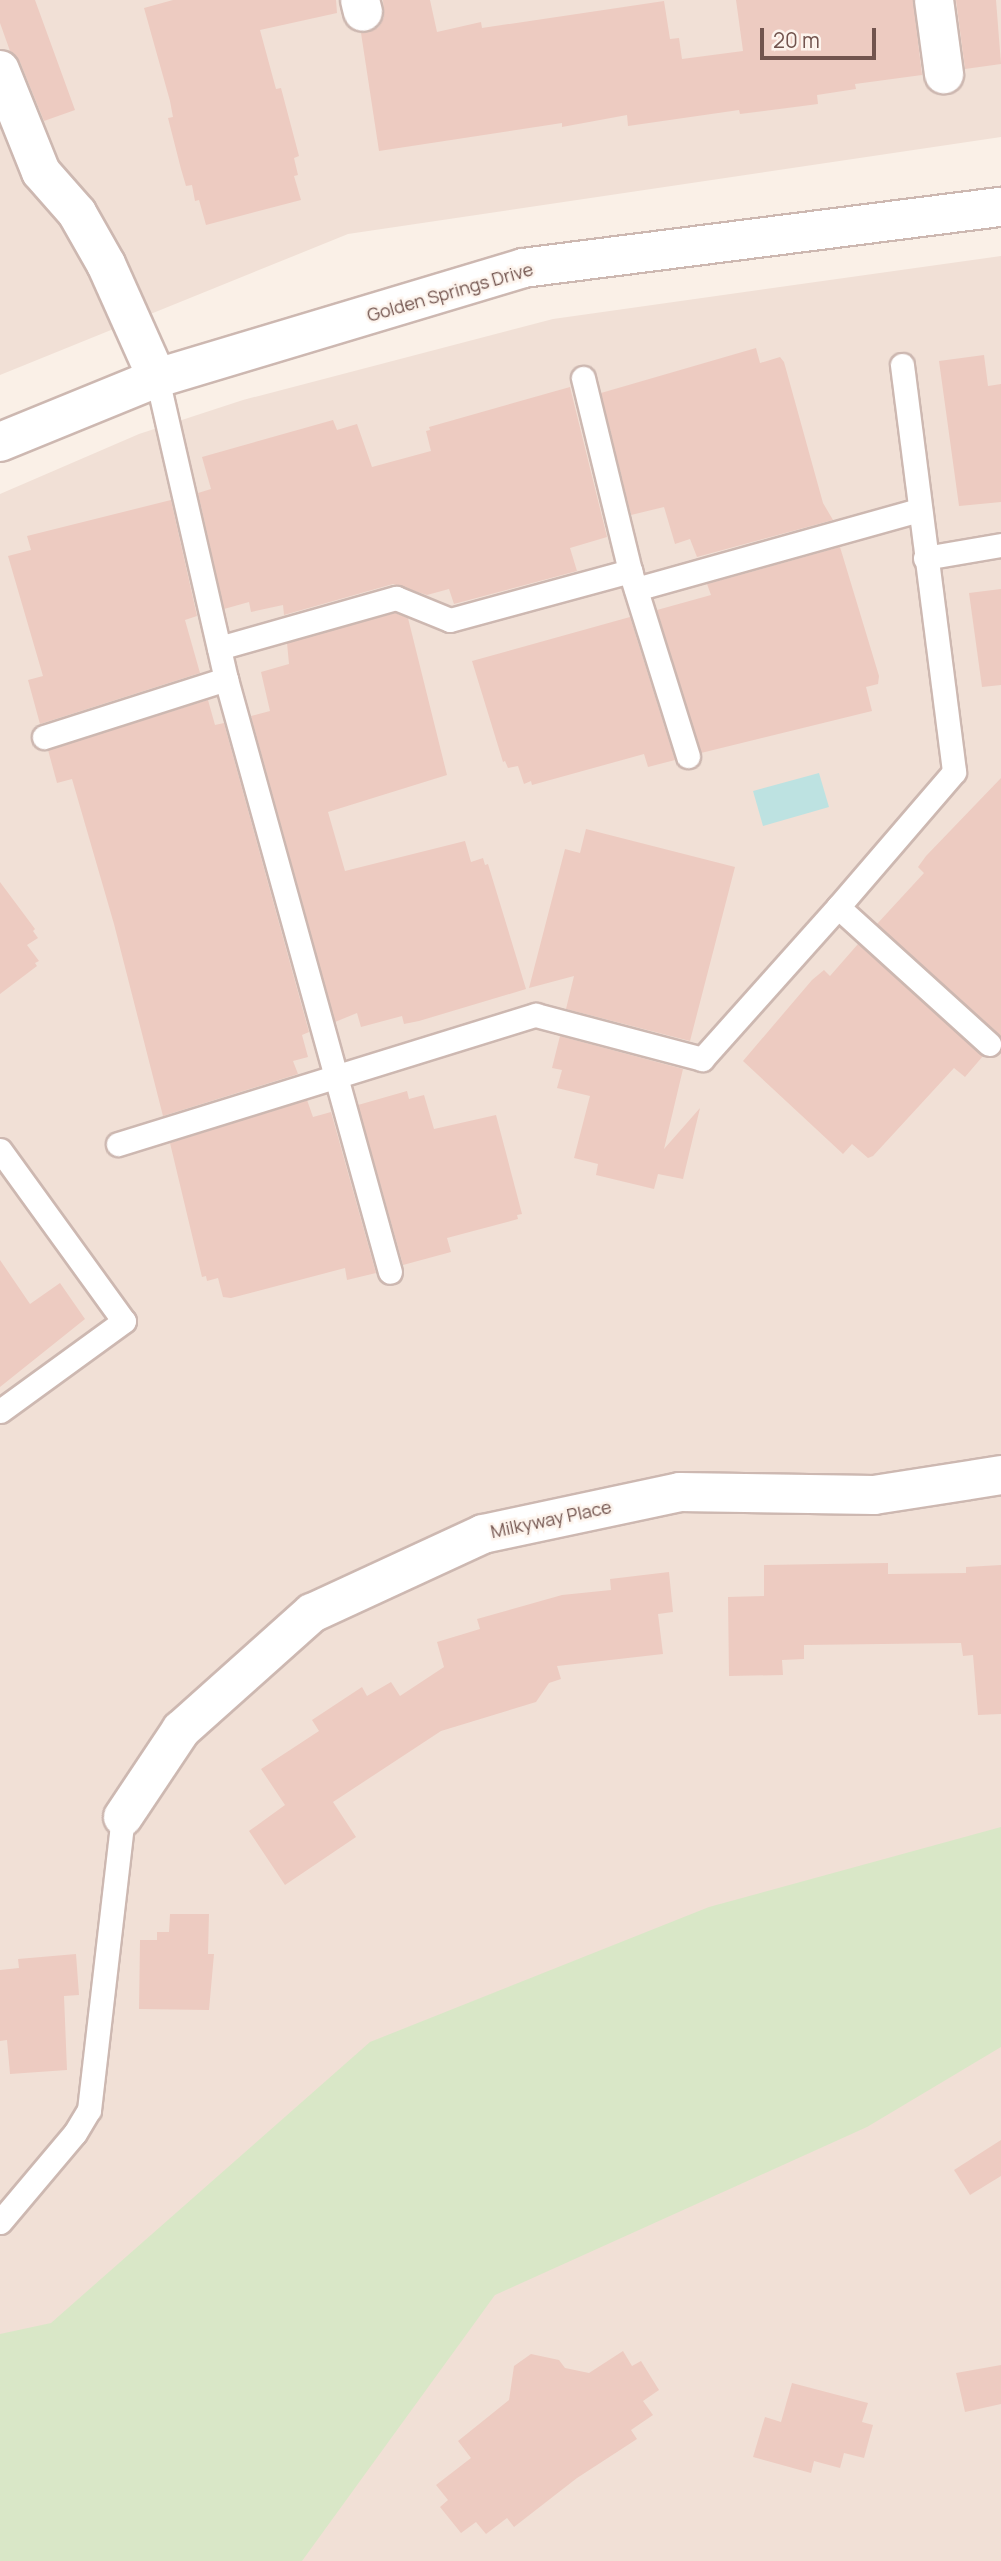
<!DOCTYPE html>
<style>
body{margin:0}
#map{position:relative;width:1001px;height:2561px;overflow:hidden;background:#faf0e7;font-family:Manrope,sans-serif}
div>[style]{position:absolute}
.residential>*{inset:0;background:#f1e0d6}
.green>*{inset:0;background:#d9e7c7}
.water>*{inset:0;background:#bde2e1}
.building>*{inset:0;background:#edcbc1}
.roads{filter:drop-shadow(2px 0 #cdb8b1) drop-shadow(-2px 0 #cdb8b1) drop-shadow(0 2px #cdb8b1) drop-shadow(0 -2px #cdb8b1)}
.lane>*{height:23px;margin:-11.5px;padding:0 11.5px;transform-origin:11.5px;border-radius:11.5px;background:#fff}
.street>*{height:38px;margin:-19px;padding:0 19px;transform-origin:19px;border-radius:19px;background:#fff}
.secondary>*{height:38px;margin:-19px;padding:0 19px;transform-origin:19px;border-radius:19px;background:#fff}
span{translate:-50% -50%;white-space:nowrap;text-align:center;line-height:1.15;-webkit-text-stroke:5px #fdf4ed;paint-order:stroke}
.street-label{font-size:18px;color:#72544e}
.scale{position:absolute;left:760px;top:28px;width:116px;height:32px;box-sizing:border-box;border:4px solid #72544e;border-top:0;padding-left:9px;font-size:21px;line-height:24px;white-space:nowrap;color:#72544e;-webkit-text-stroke:5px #fdf4ed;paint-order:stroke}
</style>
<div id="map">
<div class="residential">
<div style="clip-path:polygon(0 0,1001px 0,1001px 137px,348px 234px,0 375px)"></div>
<div style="clip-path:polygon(1001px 256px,1001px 2561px,0 2561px,0 494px,139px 434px,243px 400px,553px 319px)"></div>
</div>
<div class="green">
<div style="clip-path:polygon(1001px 1827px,1001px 2047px,867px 2127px,495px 2295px,302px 2561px,0 2561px,0 2334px,51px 2323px,370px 2042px,709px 1907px)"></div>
</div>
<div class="water">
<div style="clip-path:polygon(819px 773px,829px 807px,763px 826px,753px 791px)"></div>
</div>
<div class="building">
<div style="clip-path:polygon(0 0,35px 0,75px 110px,44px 121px,20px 62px,10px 51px,0 23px)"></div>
<div style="clip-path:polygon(173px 0,336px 0,337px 13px,260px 30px,276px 89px,281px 88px,299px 156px,294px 158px,298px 175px,294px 176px,301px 200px,206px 225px,199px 200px,195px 201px,192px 185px,186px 186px,181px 169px,168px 118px,173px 117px,170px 101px,144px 8px)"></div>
<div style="clip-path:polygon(383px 0,430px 0,437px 32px,481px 22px,482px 28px,664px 1px,670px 39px,679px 38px,682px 59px,743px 51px,736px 0,913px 0,922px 75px,855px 84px,856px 89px,817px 95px,818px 104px,740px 114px,739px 110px,628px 126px,627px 115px,562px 127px,562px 123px,379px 151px,361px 33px,379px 27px,384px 17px)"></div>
<div style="clip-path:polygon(956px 0,996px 0,1001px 64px,965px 69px)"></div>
<div style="clip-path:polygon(756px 348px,760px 363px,780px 357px,784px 362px,823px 503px,833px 520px,697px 557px,690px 539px,675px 544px,664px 507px,631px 515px,601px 393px)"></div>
<div style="clip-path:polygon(984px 355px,988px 386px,1001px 384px,1001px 502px,959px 506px,939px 361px)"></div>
<div style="clip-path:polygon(570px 387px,607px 537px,570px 548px,577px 571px,454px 604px,449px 589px,427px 595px,393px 584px,284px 615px,283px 605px,251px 612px,249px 602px,224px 609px,198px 493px,211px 489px,202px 457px,333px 420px,337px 430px,357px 424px,372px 467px,431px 451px,426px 431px,430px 430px,429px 427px)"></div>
<div style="clip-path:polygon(171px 500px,197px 616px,185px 620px,200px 673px,40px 724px,28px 680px,43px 676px,8px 556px,31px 550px,27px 536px)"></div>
<div style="clip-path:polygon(840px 547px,879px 676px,878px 684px,866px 687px,872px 711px,701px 753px,657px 610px,711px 595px,707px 584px)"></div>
<div style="clip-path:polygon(1001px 589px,1001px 685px,982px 687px,969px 593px)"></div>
<div style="clip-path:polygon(395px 613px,408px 618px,447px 775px,328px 812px,345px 871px,465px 841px,471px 862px,483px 858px,485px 865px,488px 864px,526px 989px,419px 1021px,404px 1024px,402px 1016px,361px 1027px,357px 1013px,335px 1022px,251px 716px,270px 711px,261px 672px,289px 664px,287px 643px)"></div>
<div style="clip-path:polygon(630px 617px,675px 760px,648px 767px,644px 754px,532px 785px,531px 781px,524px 784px,518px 766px,508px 768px,505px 761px,503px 762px,472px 661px)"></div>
<div style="clip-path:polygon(208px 700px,215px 725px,224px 723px,309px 1032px,302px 1035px,308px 1057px,293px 1061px,298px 1074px,163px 1116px,114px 924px,72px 779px,57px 783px,48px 750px)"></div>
<div style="clip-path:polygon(1001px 778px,1001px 1037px,877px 924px,924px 873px,918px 867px,926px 856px)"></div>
<div style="clip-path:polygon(586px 829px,735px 867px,690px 1041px,566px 1009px,574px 976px,529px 988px,565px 849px,580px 853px)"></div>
<div style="clip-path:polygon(0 882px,35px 929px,33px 931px,38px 938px,27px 945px,39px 961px,35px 963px,37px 966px,0 994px)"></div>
<div style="clip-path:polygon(858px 944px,983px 1056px,965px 1077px,954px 1068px,873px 1156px,868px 1158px,852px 1144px,843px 1154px,743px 1061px,812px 980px,824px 970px,830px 976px)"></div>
<div style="clip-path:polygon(560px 1036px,683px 1069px,664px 1149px,700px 1108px,683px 1179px,658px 1174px,654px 1189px,596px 1175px,598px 1164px,574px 1158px,590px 1096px,557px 1088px,562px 1070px,552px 1068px)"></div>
<div style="clip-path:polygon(407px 1091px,409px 1099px,424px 1095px,434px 1129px,496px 1115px,522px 1214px,517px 1215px,518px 1219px,447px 1238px,451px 1252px,403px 1265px,358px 1105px)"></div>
<div style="clip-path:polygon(307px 1100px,313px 1117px,331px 1112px,376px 1273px,347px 1280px,345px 1268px,231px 1298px,223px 1297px,218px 1278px,207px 1281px,206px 1276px,202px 1277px,170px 1143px)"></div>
<div style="clip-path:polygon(0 1260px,30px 1304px,60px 1283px,85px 1319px,0 1387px)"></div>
<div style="clip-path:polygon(888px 1563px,888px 1574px,966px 1573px,966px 1567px,1001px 1565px,1001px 1714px,978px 1715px,973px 1655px,963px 1656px,961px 1643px,804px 1645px,804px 1659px,782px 1660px,783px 1675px,729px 1676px,728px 1597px,764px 1596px,764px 1565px)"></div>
<div style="clip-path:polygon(669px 1572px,673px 1612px,658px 1614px,663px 1654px,557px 1666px,561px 1679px,549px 1683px,536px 1702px,441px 1731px,333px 1802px,356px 1837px,285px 1885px,249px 1831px,285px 1805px,261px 1769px,319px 1731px,312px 1720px,362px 1687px,367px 1696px,391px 1682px,400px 1696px,444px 1667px,437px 1642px,480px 1629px,477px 1619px,562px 1595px,611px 1590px,610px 1579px)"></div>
<div style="clip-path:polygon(170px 1914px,209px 1914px,208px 1954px,214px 1954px,209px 2010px,139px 2009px,140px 1940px,157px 1940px,157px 1932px,169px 1932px)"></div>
<div style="clip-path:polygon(76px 1954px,79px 1995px,64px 1996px,67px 2070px,10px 2074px,7px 2040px,0 2041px,0 1970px,19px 1968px,18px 1959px)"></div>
<div style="clip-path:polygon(1001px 2140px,1001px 2176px,970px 2195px,954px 2170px)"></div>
<div style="clip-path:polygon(623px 2351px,632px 2366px,641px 2361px,659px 2390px,643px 2401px,653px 2415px,631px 2430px,637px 2439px,577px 2478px,514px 2527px,507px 2518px,486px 2534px,476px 2522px,461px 2533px,440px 2507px,448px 2500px,436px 2485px,471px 2458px,458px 2441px,509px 2400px,514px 2366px,531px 2354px,559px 2360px,565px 2368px,589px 2373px)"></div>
<div style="clip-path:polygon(1001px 2365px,1001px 2404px,965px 2412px,956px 2373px)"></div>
<div style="clip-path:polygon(792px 2383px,868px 2403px,862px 2422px,873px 2425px,864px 2458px,844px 2453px,840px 2468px,814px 2461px,811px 2473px,753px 2457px,765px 2417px,781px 2422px)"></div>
</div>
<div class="roads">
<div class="lane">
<div style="left:902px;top:365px;width:410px;rotate:82.7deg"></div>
<div style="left:954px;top:772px;width:178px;rotate:130.7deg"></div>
<div style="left:838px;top:907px;width:204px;rotate:42.2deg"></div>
<div style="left:157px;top:378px;width:309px;rotate:77.1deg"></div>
<div style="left:226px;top:679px;width:615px;rotate:74.54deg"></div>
<div style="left:583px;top:378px;width:199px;rotate:76.3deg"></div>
<div style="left:630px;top:571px;width:194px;rotate:72.6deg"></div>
<div style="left:925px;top:558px;width:77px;rotate:-9.7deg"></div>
<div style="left:636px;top:589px;width:294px;rotate:-15.6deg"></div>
<div style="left:219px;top:648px;width:184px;rotate:-15.8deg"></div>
<div style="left:396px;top:598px;width:58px;rotate:22.2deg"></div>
<div style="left:450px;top:620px;width:187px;rotate:-15.2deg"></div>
<div style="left:44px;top:737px;width:191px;rotate:-17.7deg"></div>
<div style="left:118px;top:1144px;width:437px;rotate:-17.2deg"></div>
<div style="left:536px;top:1015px;width:172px;rotate:14.8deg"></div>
<div style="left:702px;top:1059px;width:204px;rotate:-48.2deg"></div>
<div style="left:0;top:1150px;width:211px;rotate:54.1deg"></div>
<div style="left:124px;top:1321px;width:153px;rotate:144deg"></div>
<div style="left:0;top:2222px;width:116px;rotate:-49.9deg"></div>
<div style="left:75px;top:2133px;width:27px;rotate:-59deg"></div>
<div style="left:89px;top:2110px;width:295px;rotate:-83.4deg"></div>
</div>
<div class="street">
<div style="left:360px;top:0;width:12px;rotate:76deg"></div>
<div style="left:934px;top:0;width:75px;rotate:82.3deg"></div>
<div style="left:0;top:70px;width:110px;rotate:68.1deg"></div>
<div style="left:41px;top:172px;width:55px;rotate:48.7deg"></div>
<div style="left:77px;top:213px;width:59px;rotate:60.4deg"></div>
<div style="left:106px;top:264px;width:125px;rotate:65.9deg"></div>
<div style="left:123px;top:1817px;width:105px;rotate:-56.3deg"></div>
<div style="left:181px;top:1730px;width:176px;rotate:-41.8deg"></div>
<div style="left:312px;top:1613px;width:188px;rotate:-24.8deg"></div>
<div style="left:483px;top:1534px;width:201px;rotate:-12deg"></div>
<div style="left:680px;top:1492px;width:194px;rotate:0.9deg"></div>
<div style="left:874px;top:1495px;width:129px;rotate:-8.9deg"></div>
</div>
<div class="secondary">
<div style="left:0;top:442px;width:170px;rotate:-22.2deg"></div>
<div style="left:157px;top:378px;width:382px;rotate:-16.7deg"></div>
<div style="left:523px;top:268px;width:482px;rotate:-7.3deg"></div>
</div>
</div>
<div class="street-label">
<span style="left:450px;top:292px;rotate:-16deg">Golden Springs Drive</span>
<span style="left:551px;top:1519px;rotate:-12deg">Milkyway Place</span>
</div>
<div class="scale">20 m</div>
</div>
